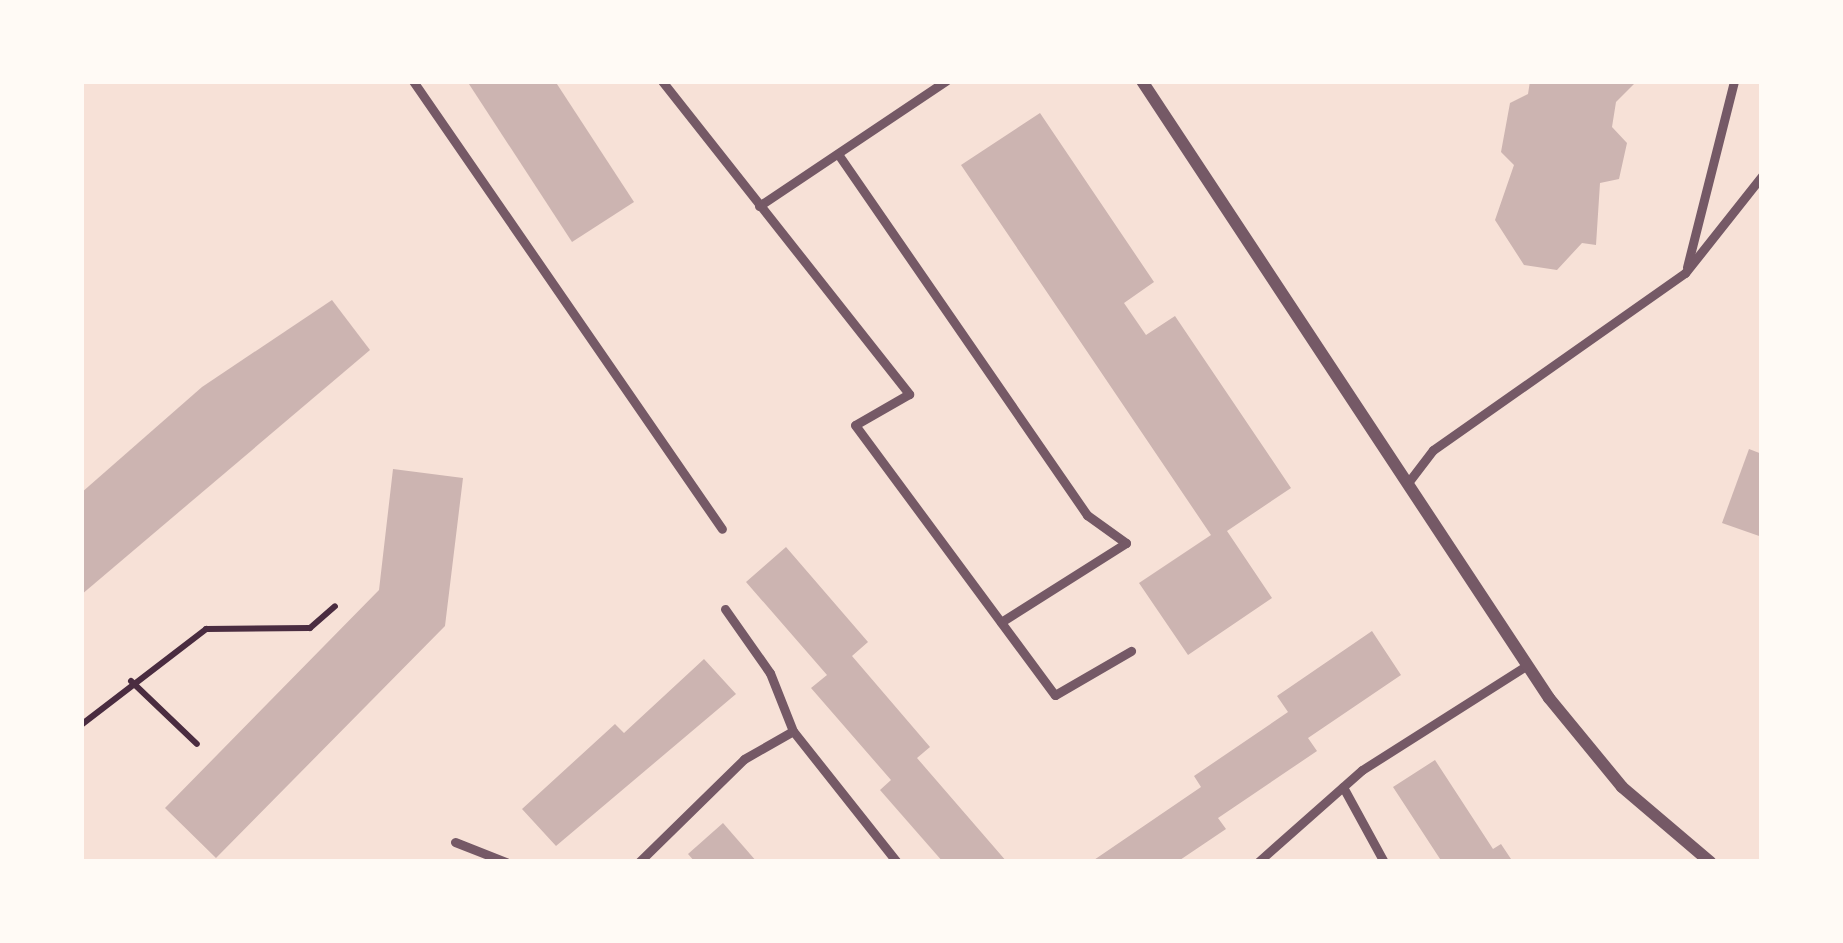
<!DOCTYPE html>
<style>
body{margin:0}
#map{position:relative;width:1843px;height:943px;overflow:hidden;background:#f7e1d7;font-family:"Varela Round",sans-serif}
div>[style]{position:absolute}
.building>*{inset:0;background:#ccb4b1}
.path>*{height:6px;margin:-3px;padding:0 3px;transform-origin:3px;border-radius:3px;background:#4a2c40}
.service>*{height:9px;margin:-4.5px;padding:0 4.5px;transform-origin:4.5px;border-radius:4.5px;background:#755966}
.minor>*{height:12px;margin:-6px;padding:0 6px;transform-origin:6px;border-radius:6px;background:#755966}
span{translate:-50% -50%;white-space:nowrap;text-align:center;line-height:1.15;-webkit-text-stroke:9px #fffaf5;paint-order:stroke}
.frame{position:absolute;inset:0;border:84px solid #fffaf5;pointer-events:none}
</style>
<div id="map">
<div class="building">
<div style="clip-path:polygon(467px 81px,555px 81px,634px 202px,572px 242px)"></div>
<div style="clip-path:polygon(1530px 81px,1637px 81px,1616px 102px,1612px 127px,1627px 143px,1619px 179px,1600px 183px,1596px 245px,1582px 243px,1557px 270px,1524px 265px,1495px 220px,1514px 165px,1501px 152px,1510px 103px,1528px 94px)"></div>
<div style="clip-path:polygon(1040px 113px,1154px 282px,1124px 303px,1146px 335px,1175px 316px,1291px 488px,1227px 531px,1272px 598px,1188px 655px,1139px 583px,1211px 535px,961px 165px)"></div>
<div style="clip-path:polygon(332px 300px,370px 350px,81px 595px,81px 493px,202px 387px)"></div>
<div style="clip-path:polygon(1749px 449px,1762px 454px,1762px 537px,1722px 523px)"></div>
<div style="clip-path:polygon(393px 469px,463px 478px,445px 626px,216px 858px,165px 808px,379px 590px)"></div>
<div style="clip-path:polygon(786px 547px,868px 642px,852px 656px,930px 747px,917px 758px,1007px 862px,943px 862px,880px 790px,891px 780px,811px 688px,827px 675px,746px 582px)"></div>
<div style="clip-path:polygon(1372px 631px,1401px 675px,1308px 738px,1317px 751px,1218px 818px,1226px 829px,1177px 862px,1091px 862px,1201px 787px,1194px 776px,1288px 712px,1277px 696px)"></div>
<div style="clip-path:polygon(704px 659px,736px 694px,556px 846px,522px 809px,615px 724px,624px 733px)"></div>
<div style="clip-path:polygon(1435px 760px,1493px 849px,1501px 844px,1513px 862px,1442px 862px,1393px 787px)"></div>
<div style="clip-path:polygon(723px 823px,757px 862px,695px 862px,688px 854px)"></div>
</div>
<div class="path">
<div style="left:131px;top:681px;width:91px;rotate:43.7deg"></div>
<div style="left:81px;top:725px;width:158px;rotate:-37.5deg"></div>
<div style="left:206px;top:629px;width:104px;rotate:-0.6deg"></div>
<div style="left:310px;top:628px;width:33px;rotate:-41deg"></div>
</div>
<div class="service">
<div style="left:413px;top:81px;width:544px;rotate:55.4deg"></div>
<div style="left:662px;top:81px;width:399px;rotate:51.7deg"></div>
<div style="left:909px;top:394px;width:62px;rotate:150.1deg"></div>
<div style="left:855px;top:425px;width:336px;rotate:53.5deg"></div>
<div style="left:1055px;top:695px;width:88px;rotate:-30.1deg"></div>
<div style="left:838px;top:154px;width:439px;rotate:55.4deg"></div>
<div style="left:1087px;top:515px;width:48px;rotate:35.7deg"></div>
<div style="left:1126px;top:543px;width:148px;rotate:147.7deg"></div>
<div style="left:759px;top:206px;width:225px;rotate:-33.8deg"></div>
<div style="left:1687px;top:267px;width:192px;rotate:-75.8deg"></div>
<div style="left:1407px;top:484px;width:43px;rotate:-52.6deg"></div>
<div style="left:1433px;top:450px;width:308px;rotate:-35.1deg"></div>
<div style="left:1685px;top:273px;width:124px;rotate:-51.6deg"></div>
<div style="left:725px;top:609px;width:78px;rotate:54.9deg"></div>
<div style="left:770px;top:673px;width:62px;rotate:68.4deg"></div>
<div style="left:793px;top:731px;width:167px;rotate:51.6deg"></div>
<div style="left:1343px;top:787px;width:85px;rotate:61.3deg"></div>
<div style="left:455px;top:842px;width:55px;rotate:21.4deg"></div>
<div style="left:639px;top:862px;width:147px;rotate:-44.4deg"></div>
<div style="left:744px;top:759px;width:56px;rotate:-29.7deg"></div>
<div style="left:1258px;top:862px;width:139px;rotate:-41.5deg"></div>
<div style="left:1362px;top:770px;width:194px;rotate:-32.4deg"></div>
</div>
<div class="minor">
<div style="left:1142px;top:81px;width:739px;rotate:56.59deg"></div>
<div style="left:1549px;top:698px;width:115px;rotate:50.6deg"></div>
<div style="left:1622px;top:787px;width:116px;rotate:40.4deg"></div>
</div>
<div class="frame"></div>
</div>
